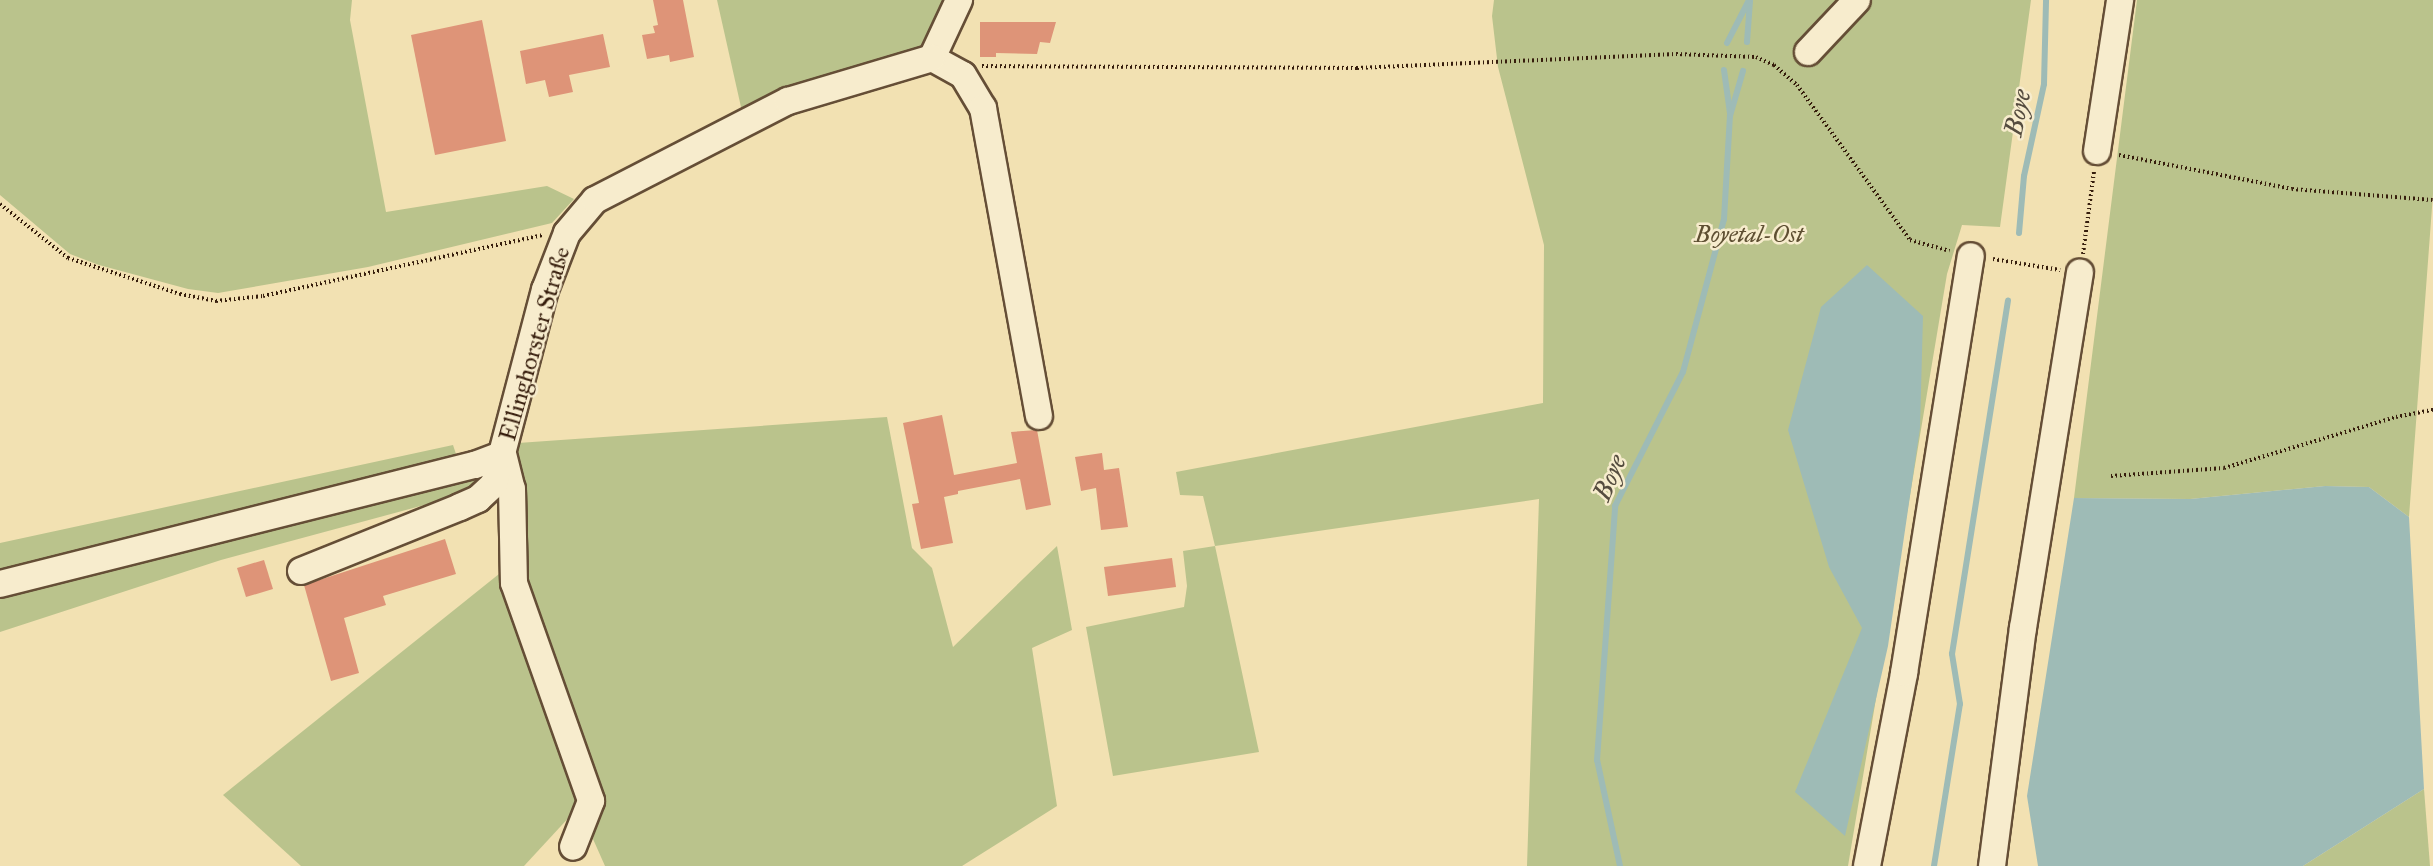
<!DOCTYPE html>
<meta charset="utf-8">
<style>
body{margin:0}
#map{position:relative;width:2433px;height:866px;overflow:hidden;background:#f2e1b2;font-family:"IM FELL Great Primer",serif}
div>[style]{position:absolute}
.green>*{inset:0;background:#bac38c}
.water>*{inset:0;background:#9ebbb6}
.stream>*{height:6px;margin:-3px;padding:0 3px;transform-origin:3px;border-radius:3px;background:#9ebbb6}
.building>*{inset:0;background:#de9478}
.path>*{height:4px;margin-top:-2px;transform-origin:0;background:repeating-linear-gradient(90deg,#361d0c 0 1.5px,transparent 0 4.5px)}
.roads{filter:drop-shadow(2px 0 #654e36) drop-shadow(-2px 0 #654e36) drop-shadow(0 2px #654e36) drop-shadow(0 -2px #654e36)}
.minor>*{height:26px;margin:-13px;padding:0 13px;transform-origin:13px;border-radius:13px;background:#f7eccd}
span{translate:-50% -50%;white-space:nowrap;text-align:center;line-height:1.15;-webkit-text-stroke:5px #f7eccd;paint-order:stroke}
.park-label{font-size:24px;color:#5e4f32;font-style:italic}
.street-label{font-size:24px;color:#361d0c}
.water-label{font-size:26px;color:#554c3f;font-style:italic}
</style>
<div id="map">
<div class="green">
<div style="clip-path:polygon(0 0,352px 0,350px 20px,386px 212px,547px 186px,574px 199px,552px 223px,368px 267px,218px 293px,188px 289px,99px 265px,70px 254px,0 195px)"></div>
<div style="clip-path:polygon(717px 0,949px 0,924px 49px,743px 116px)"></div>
<div style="clip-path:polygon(1494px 0,2031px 0,2000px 227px,1962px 225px,1947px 274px,1848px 866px,1527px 866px,1539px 499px,1215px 546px,1259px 752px,1113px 776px,1086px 627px,1184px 607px,1187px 586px,1183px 551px,1215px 546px,1203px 496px,1180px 495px,1176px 472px,1543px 403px,1544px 245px,1498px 67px,1492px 16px)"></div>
<div style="clip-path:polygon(2137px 0,2433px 0,2433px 194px,2409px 517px,2369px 487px,2325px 486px,2190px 499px,2074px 498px)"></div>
<div style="clip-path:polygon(887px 417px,912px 548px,932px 568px,953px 647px,1057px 546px,1072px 630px,1032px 648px,1057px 806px,962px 866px,605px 866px,593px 839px,599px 815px,524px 596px,518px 443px)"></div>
<div style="clip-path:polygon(453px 445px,462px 472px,479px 468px,485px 479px,465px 494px,221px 560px,0 632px,0 543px)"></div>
<div style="clip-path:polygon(504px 570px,577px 792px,573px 813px,524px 866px,301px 866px,223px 795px)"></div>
<div style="clip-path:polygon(2424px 789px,2430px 866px,2303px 866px)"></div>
</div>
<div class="water">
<div style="clip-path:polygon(1867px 265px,1923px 316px,1920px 428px,1888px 646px,1845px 836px,1795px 792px,1862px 628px,1829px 567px,1788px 430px,1821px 307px)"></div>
<div style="clip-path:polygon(2325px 486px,2369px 487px,2409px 517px,2424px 789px,2303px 866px,2038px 866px,2027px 796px,2074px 498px,2190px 499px)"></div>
</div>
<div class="stream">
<div style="left:1747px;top:42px;width:41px;rotate:-85.8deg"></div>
<div style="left:1727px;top:43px;width:48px;rotate:-62.9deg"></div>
<div style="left:1724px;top:70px;width:43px;rotate:82.1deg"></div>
<div style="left:2019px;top:233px;width:57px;rotate:-85deg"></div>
<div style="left:2024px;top:176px;width:94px;rotate:-77.7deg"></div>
<div style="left:2044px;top:84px;width:84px;rotate:-88.6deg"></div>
<div style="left:1620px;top:866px;width:108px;rotate:-102.2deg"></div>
<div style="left:1597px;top:760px;width:255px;rotate:-85.9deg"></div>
<div style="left:1615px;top:506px;width:150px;rotate:-63.1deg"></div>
<div style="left:1683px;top:372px;width:158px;rotate:-75deg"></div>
<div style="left:1724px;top:219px;width:103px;rotate:-86.7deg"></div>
<div style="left:1730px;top:116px;width:47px;rotate:-73.9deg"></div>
<div style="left:1934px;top:866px;width:164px;rotate:-80.9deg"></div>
<div style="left:1960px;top:704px;width:51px;rotate:-99.1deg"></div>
<div style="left:1952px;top:654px;width:358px;rotate:-81deg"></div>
</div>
<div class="building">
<div style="clip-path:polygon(653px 0,683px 0,694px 57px,670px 62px,669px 55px,647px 59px,642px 35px,655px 33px,653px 26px,658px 25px)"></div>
<div style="clip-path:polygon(482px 20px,506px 141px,435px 155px,411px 35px)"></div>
<div style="clip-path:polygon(980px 22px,1056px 22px,1050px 43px,1040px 42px,1037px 54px,996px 53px,996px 57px,980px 57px)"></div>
<div style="clip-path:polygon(603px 34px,610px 67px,569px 75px,573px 92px,549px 97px,545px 80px,526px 84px,520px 51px)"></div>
<div style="clip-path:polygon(942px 415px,954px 475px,1017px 463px,1011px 432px,1037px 430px,1051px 505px,1026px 510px,1020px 479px,958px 491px,958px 494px,944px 497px,953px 543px,921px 549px,912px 504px,919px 503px,903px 423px)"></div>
<div style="clip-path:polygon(1102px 453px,1104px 470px,1119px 468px,1128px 527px,1101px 530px,1096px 488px,1081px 491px,1075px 457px)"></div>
<div style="clip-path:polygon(445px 539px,456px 574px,383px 596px,386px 605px,344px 618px,359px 673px,331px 681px,304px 585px)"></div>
<div style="clip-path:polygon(1172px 558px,1176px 587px,1108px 596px,1104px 567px)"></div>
<div style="clip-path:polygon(264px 560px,273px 589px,246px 597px,237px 568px)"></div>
</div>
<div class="path">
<div style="left:982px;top:66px;width:375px;rotate:0.3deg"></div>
<div style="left:1357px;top:68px;width:319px;rotate:-2.5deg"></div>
<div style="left:1676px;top:54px;width:80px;rotate:2.1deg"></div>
<div style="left:1756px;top:57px;width:20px;rotate:24deg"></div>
<div style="left:1774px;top:65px;width:30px;rotate:41deg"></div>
<div style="left:1797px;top:85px;width:192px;rotate:53.9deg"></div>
<div style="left:1910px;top:240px;width:41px;rotate:15.4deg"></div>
<div style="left:2119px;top:155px;width:176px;rotate:11.1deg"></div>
<div style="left:2292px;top:189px;width:141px;rotate:4.5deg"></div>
<div style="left:0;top:204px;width:87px;rotate:38.5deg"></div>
<div style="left:68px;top:258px;width:118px;rotate:17.8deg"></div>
<div style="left:180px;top:294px;width:37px;rotate:11deg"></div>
<div style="left:216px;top:301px;width:47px;rotate:-6.1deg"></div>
<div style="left:263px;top:296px;width:287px;rotate:-12.3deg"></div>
<div style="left:2083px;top:254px;width:83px;rotate:-82.4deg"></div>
<div style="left:1993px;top:259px;width:68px;rotate:9.3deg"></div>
<div style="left:2111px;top:476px;width:113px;rotate:-4deg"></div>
<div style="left:2224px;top:468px;width:179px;rotate:-16.5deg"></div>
<div style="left:2396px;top:417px;width:38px;rotate:-11deg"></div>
</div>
<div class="roads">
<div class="minor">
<div style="left:1808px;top:52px;width:71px;rotate:-46.7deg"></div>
<div style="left:932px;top:58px;width:35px;rotate:29deg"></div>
<div style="left:963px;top:75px;width:39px;rotate:59deg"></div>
<div style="left:983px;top:108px;width:313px;rotate:79.7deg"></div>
<div style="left:932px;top:58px;width:64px;rotate:-65deg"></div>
<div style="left:2097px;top:151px;width:153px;rotate:-81.3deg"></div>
<div style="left:503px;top:454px;width:36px;rotate:76deg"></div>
<div style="left:512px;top:489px;width:94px;rotate:88.8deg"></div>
<div style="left:514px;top:583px;width:231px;rotate:70.5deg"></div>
<div style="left:591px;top:801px;width:49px;rotate:111.4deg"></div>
<div style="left:301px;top:571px;width:171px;rotate:-21.9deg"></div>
<div style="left:460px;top:507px;width:20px;rotate:-24deg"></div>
<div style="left:478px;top:499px;width:22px;rotate:-43deg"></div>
<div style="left:494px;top:484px;width:201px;rotate:-75.3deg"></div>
<div style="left:545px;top:290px;width:61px;rotate:-68.9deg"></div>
<div style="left:567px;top:233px;width:43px;rotate:-49.7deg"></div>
<div style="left:595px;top:200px;width:217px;rotate:-27.2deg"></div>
<div style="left:788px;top:101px;width:150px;rotate:-16.6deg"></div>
<div style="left:0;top:584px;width:490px;rotate:-14.1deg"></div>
<div style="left:475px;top:465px;width:30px;rotate:-21deg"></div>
<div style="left:1867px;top:866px;width:197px;rotate:-79.1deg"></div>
<div style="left:1904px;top:673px;width:422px;rotate:-80.9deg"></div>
<div style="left:1992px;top:866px;width:240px;rotate:-82.6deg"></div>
<div style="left:2023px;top:628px;width:360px;rotate:-80.9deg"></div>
</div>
</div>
<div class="park-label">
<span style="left:1749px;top:235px">Boyetal-Ost</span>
</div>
<div class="street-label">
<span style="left:535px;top:344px;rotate:-74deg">Ellinghorster Straße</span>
</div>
<div class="water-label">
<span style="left:2018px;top:113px;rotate:-78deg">Boye</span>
<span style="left:1610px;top:478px;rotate:-67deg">Boye</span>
</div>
</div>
